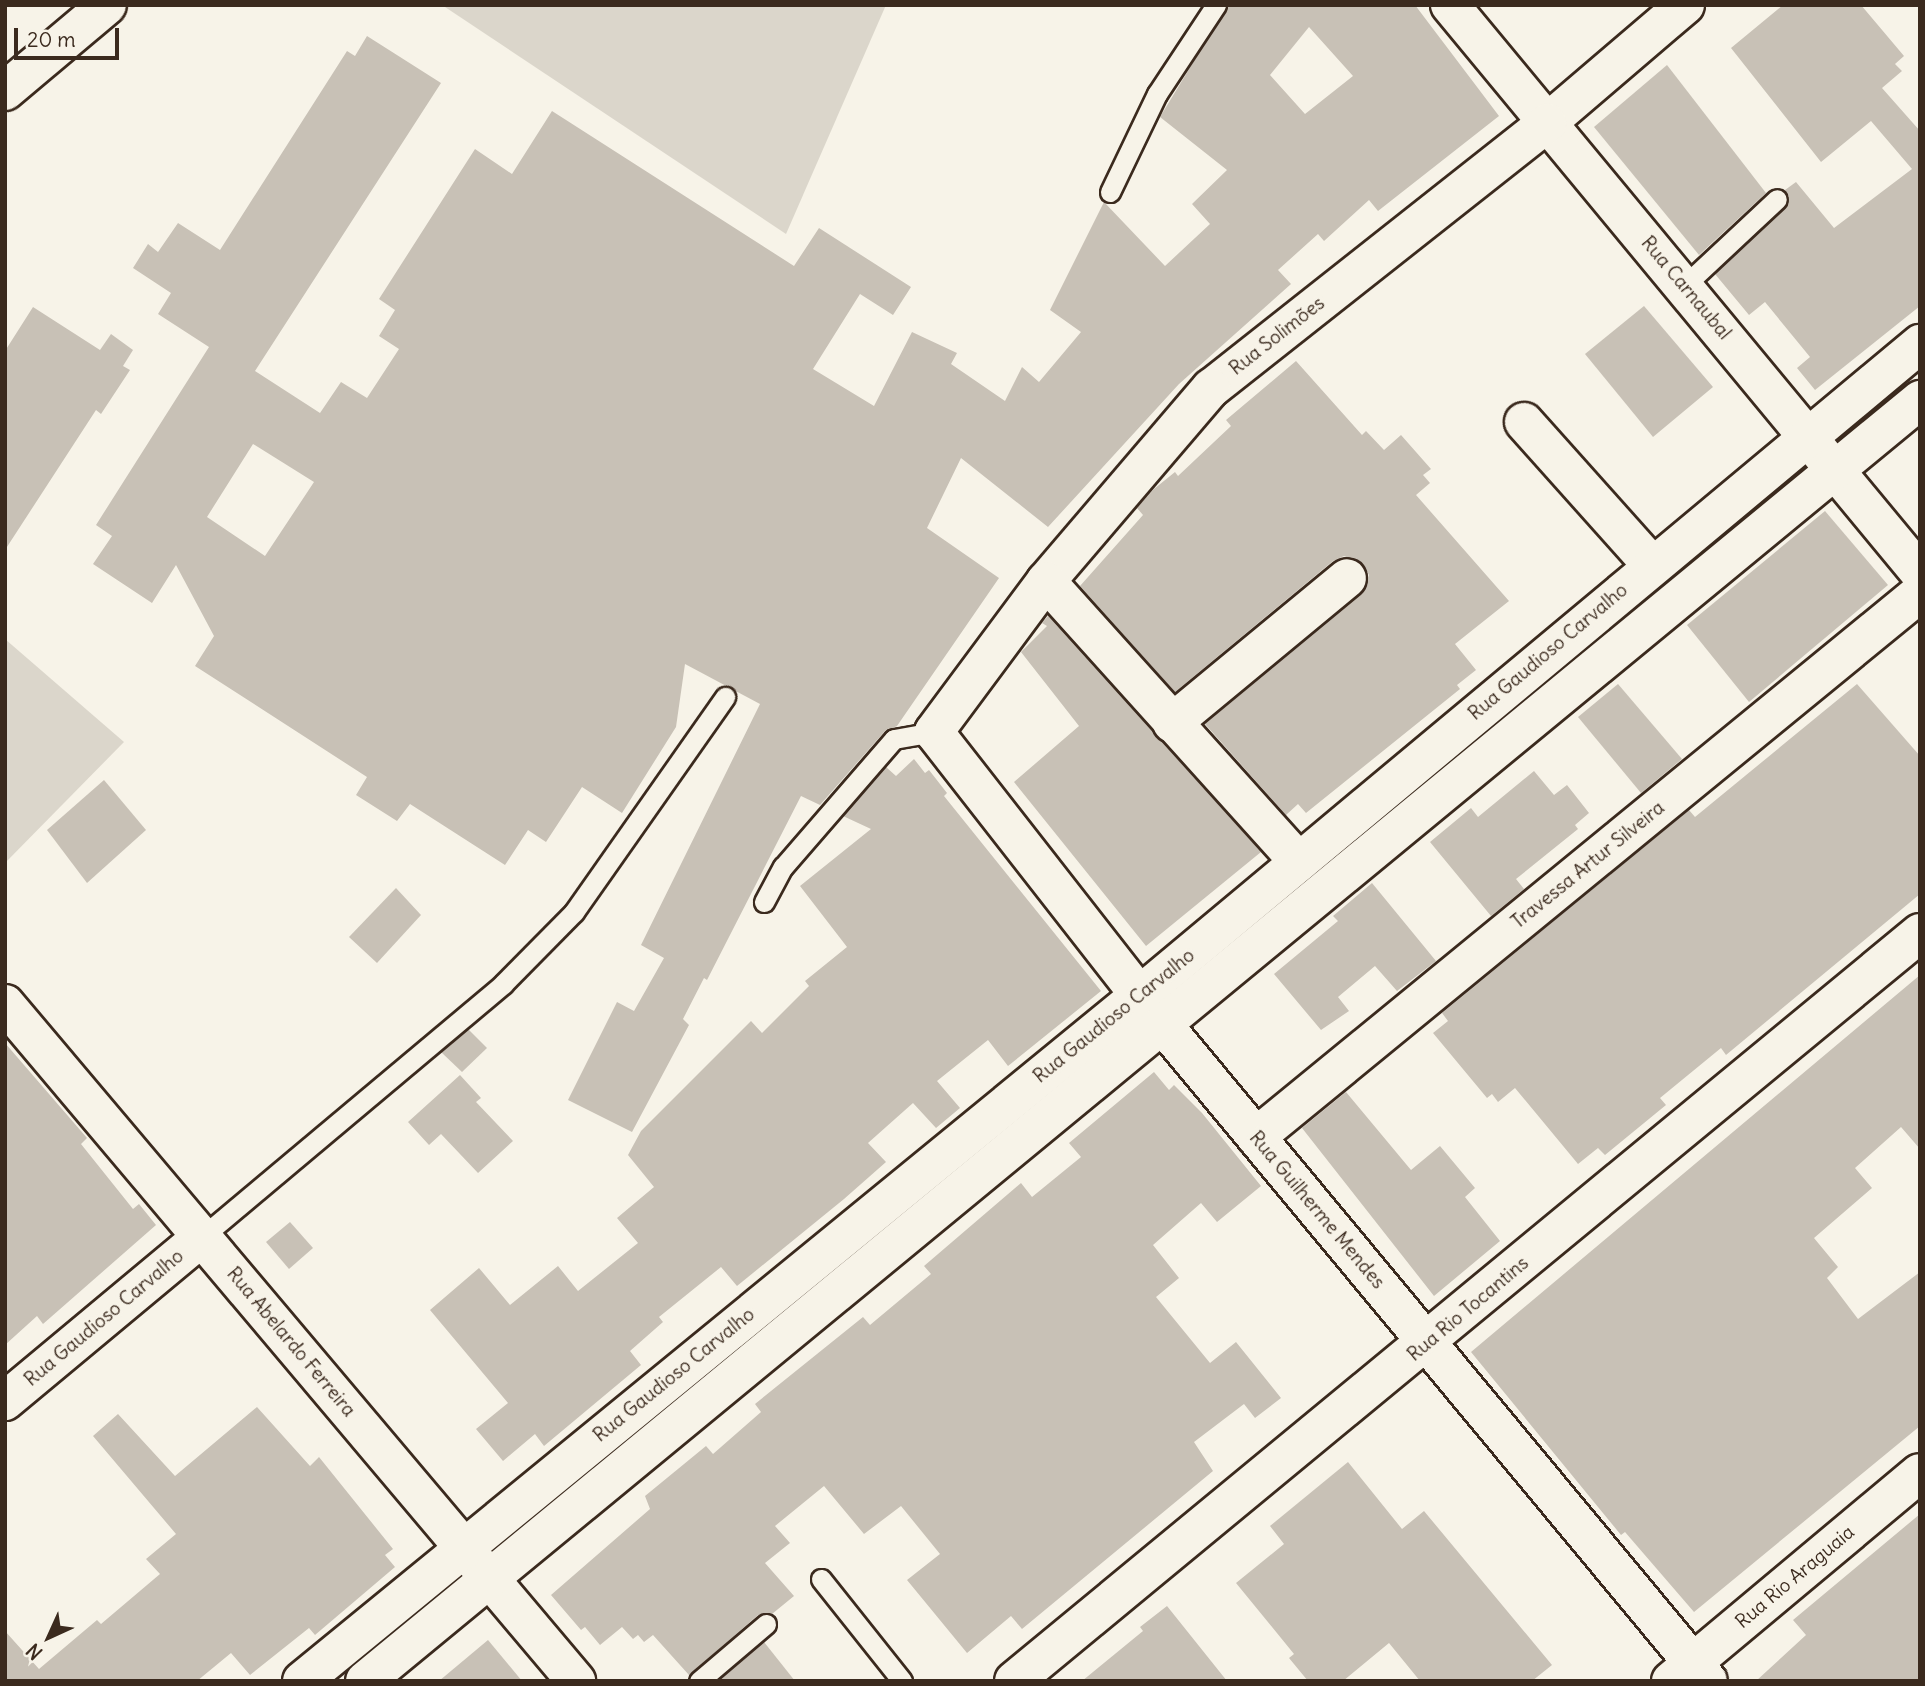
<!DOCTYPE html>
<meta charset="utf-8">
<style>
body{margin:0}
#map{position:relative;width:1925px;height:1686px;overflow:hidden;background:#f7f3e8;font-family:Delius,sans-serif}
div>[style]{position:absolute}
.green>*{inset:0;background:#dbd6cb}
.building>*{inset:0;background:#c8c1b6}
.roads{filter:drop-shadow(2px 0 #3b2a1e) drop-shadow(-2px 0 #3b2a1e) drop-shadow(0 2px #3b2a1e) drop-shadow(0 -2px #3b2a1e)}
.lane>*{height:19px;margin:-9.5px;padding:0 9.5px;transform-origin:9.5px;border-radius:9.5px;background:#f7f3e8}
.street>*{height:38px;margin:-19px;padding:0 19px;transform-origin:19px;border-radius:19px;background:#f7f3e8}
span{translate:-50% -50%;white-space:nowrap;text-align:center;line-height:1.15;-webkit-text-stroke:7px #f7f3e8;paint-order:stroke}
.street-label{font-size:19px;color:#3b2a1e}
.frame{position:absolute;inset:0;border:7px solid #3b2a1e;pointer-events:none}
.north{position:absolute;left:14px;top:1602px;width:70px;height:70px;-webkit-text-stroke:5px #f7f3e8;paint-order:stroke;rotate:225deg;font-size:19px;font-weight:700;line-height:28px;text-align:center;color:#3b2a1e}
.north::after{content:'';display:block;margin:auto;width:24px;height:32px;background:#3b2a1e;clip-path:polygon(50% 0,100% 100%,50% 72%,0 100%)}
.scale{position:absolute;left:14px;top:28px;width:105px;height:32px;box-sizing:border-box;border:4px solid #3b2a1e;border-top:0;padding-left:9px;font-size:21px;line-height:24px;white-space:nowrap;color:#3b2a1e;-webkit-text-stroke:5px #f7f3e8;paint-order:stroke}
</style>
<div id="map">
<div class="green">
<div style="clip-path:polygon(442px 5px,886px 5px,786px 234px)"></div>
<div style="clip-path:polygon(5px 639px,124px 742px,5px 863px)"></div>
</div>
<div class="building">
<div style="clip-path:polygon(evenodd,1228px 5px,1415px 5px,1499px 116px,1378px 211px,1369px 200px,1324px 241px,1318px 234px,1278px 270px,1291px 284px,1179px 384px,1048px 527px,961px 458px,927px 528px,999px 578px,897px 726px,885px 731px,820px 805px,801px 796px,707px 980px,704px 978px,683px 1019px,689px 1025px,632px 1132px,568px 1100px,617px 1002px,634px 1011px,664px 958px,641px 945px,760px 704px,685px 664px,676px 727px,622px 813px,582px 787px,546px 842px,528px 830px,505px 865px,410px 804px,397px 821px,356px 795px,367px 777px,195px 666px,214px 636px,176px 565px,152px 603px,93px 564px,112px 536px,96px 525px,209px 347px,158px 314px,171px 293px,133px 268px,148px 244px,158px 252px,178px 223px,220px 250px,347px 51px,355px 56px,367px 36px,441px 83px,255px 371px,320px 413px,341px 382px,367px 398px,399px 349px,379px 336px,395px 310px,379px 299px,475px 149px,512px 174px,552px 111px,794px 266px,819px 228px,911px 287px,893px 315px,860px 294px,813px 369px,874px 406px,912px 332px,957px 353px,951px 364px,1005px 401px,1022px 367px,1039px 382px,1081px 332px,1050px 310px,1104px 202px,1165px 266px,1210px 224px,1192px 204px,1227px 170px,1160px 117px,1228px 5px,1309px 27px,1353px 76px,1305px 114px,1270px 75px,1309px 27px,1228px 5px,253px 444px,314px 482px,265px 556px,207px 517px,253px 444px)"></div>
<div style="clip-path:polygon(1783px 5px,1861px 5px,1904px 56px,1895px 64px,1902px 71px,1882px 88px,1920px 131px,1920px 306px,1815px 390px,1797px 368px,1810px 357px,1765px 302px,1749px 315px,1715px 274px,1785px 208px,1789px 197px,1785px 190px,1796px 182px,1834px 228px,1912px 169px,1871px 121px,1821px 162px,1731px 48px)"></div>
<div style="clip-path:polygon(1667px 65px,1766px 193px,1699px 255px,1594px 127px)"></div>
<div style="clip-path:polygon(1644px 306px,1713px 387px,1653px 437px,1585px 354px)"></div>
<div style="clip-path:polygon(33px 307px,100px 350px,111px 334px,133px 350px,123px 366px,130px 370px,101px 414px,96px 410px,5px 550px,5px 351px)"></div>
<div style="clip-path:polygon(1296px 361px,1362px 435px,1366px 431px,1384px 450px,1401px 435px,1431px 469px,1423px 475px,1430px 483px,1416px 495px,1509px 601px,1455px 644px,1476px 670px,1457px 685px,1460px 689px,1306px 813px,1298px 804px,1286px 815px,1205px 724px,1361px 595px,1369px 575px,1363px 564px,1344px 556px,1333px 561px,1175px 692px,1080px 586px,1143px 515px,1137px 508px,1154px 489px,1175px 472px,1178px 476px,1231px 426px,1226px 420px)"></div>
<div style="clip-path:polygon(1825px 511px,1888px 585px,1749px 702px,1687px 625px)"></div>
<div style="clip-path:polygon(1048px 616px,1261px 852px,1146px 946px,1014px 782px,1079px 726px,1021px 652px,1047px 626px,1042px 623px)"></div>
<div style="clip-path:polygon(1618px 684px,1682px 759px,1641px 793px,1578px 717px)"></div>
<div style="clip-path:polygon(1857px 684px,1920px 756px,1920px 894px,1726px 1055px,1721px 1048px,1660px 1098px,1666px 1105px,1605px 1155px,1598px 1148px,1578px 1164px,1515px 1088px,1498px 1102px,1492px 1094px,1487px 1098px,1433px 1033px,1448px 1021px,1442px 1013px,1689px 810px,1695px 817px)"></div>
<div style="clip-path:polygon(914px 759px,925px 773px,929px 770px,947px 793px,944px 796px,1101px 991px,1008px 1066px,988px 1040px,937px 1081px,960px 1108px,936px 1128px,913px 1103px,868px 1143px,886px 1162px,844px 1199px,737px 1286px,721px 1267px,659px 1317px,663px 1322px,630px 1351px,641px 1365px,544px 1446px,535px 1434px,503px 1461px,476px 1429px,508px 1403px,430px 1310px,479px 1268px,510px 1305px,558px 1266px,578px 1291px,638px 1243px,617px 1218px,654px 1187px,628px 1155px,641px 1131px,751px 1021px,762px 1033px,809px 986px,805px 981px,847px 947px,800px 886px,871px 829px,843px 816px,886px 767px,896px 776px)"></div>
<div style="clip-path:polygon(1534px 771px,1554px 795px,1567px 785px,1589px 813px,1575px 825px,1578px 829px,1516px 879px,1524px 889px,1491px 916px,1430px 842px,1471px 808px,1478px 817px)"></div>
<div style="clip-path:polygon(104px 780px,146px 830px,87px 883px,47px 830px)"></div>
<div style="clip-path:polygon(1372px 883px,1436px 961px,1397px 991px,1375px 966px,1338px 997px,1349px 1011px,1321px 1030px,1274px 974px,1338px 921px,1333px 916px)"></div>
<div style="clip-path:polygon(396px 888px,421px 915px,377px 963px,349px 937px)"></div>
<div style="clip-path:polygon(1920px 975px,1920px 1149px,1901px 1127px,1855px 1168px,1872px 1188px,1814px 1238px,1838px 1267px,1827px 1278px,1858px 1319px,1920px 1272px,1920px 1426px,1694px 1612px,1625px 1532px,1621px 1535px,1471px 1352px)"></div>
<div style="clip-path:polygon(468px 1029px,487px 1048px,462px 1072px,441px 1052px)"></div>
<div style="clip-path:polygon(5px 1043px,87px 1138px,81px 1144px,133px 1209px,139px 1204px,156px 1225px,43px 1324px,37px 1316px,5px 1345px)"></div>
<div style="clip-path:polygon(1154px 1072px,1169px 1090px,1174px 1085px,1202px 1113px,1261px 1186px,1217px 1222px,1201px 1203px,1153px 1245px,1179px 1278px,1156px 1297px,1210px 1363px,1236px 1342px,1281px 1398px,1255px 1418px,1244px 1404px,1194px 1442px,1213px 1471px,1022px 1629px,1011px 1616px,967px 1653px,907px 1580px,940px 1554px,901px 1506px,864px 1534px,824px 1486px,775px 1526px,790px 1543px,765px 1563px,794px 1596px,772px 1614px,758px 1615px,689px 1675px,653px 1635px,644px 1642px,638px 1635px,633px 1639px,622px 1627px,600px 1645px,585px 1627px,581px 1630px,551px 1595px,650px 1509px,645px 1496px,706px 1446px,713px 1454px,761px 1412px,755px 1404px,863px 1317px,870px 1325px,931px 1274px,924px 1266px,1021px 1183px,1032px 1197px,1081px 1157px,1069px 1143px)"></div>
<div style="clip-path:polygon(460px 1075px,481px 1098px,476px 1102px,513px 1141px,478px 1173px,441px 1134px,429px 1145px,408px 1122px)"></div>
<div style="clip-path:polygon(1346px 1092px,1411px 1170px,1440px 1146px,1475px 1188px,1465px 1197px,1500px 1241px,1434px 1296px,1302px 1128px)"></div>
<div style="clip-path:polygon(290px 1222px,313px 1248px,289px 1269px,266px 1242px)"></div>
<div style="clip-path:polygon(257px 1407px,310px 1466px,319px 1457px,393px 1549px,385px 1555px,395px 1567px,315px 1635px,309px 1628px,250px 1675px,231px 1653px,197px 1681px,5px 1681px,5px 1631px,39px 1669px,97px 1620px,101px 1624px,160px 1574px,146px 1559px,176px 1534px,93px 1436px,118px 1414px,175px 1476px)"></div>
<div style="clip-path:polygon(1348px 1462px,1402px 1529px,1424px 1511px,1552px 1665px,1532px 1681px,1420px 1681px,1389px 1643px,1343px 1681px,1308px 1681px,1289px 1658px,1294px 1654px,1236px 1583px,1284px 1544px,1270px 1526px)"></div>
<div style="clip-path:polygon(1920px 1514px,1920px 1681px,1756px 1681px,1806px 1635px,1793px 1620px)"></div>
<div style="clip-path:polygon(1167px 1606px,1227px 1681px,1082px 1681px,1143px 1631px,1140px 1627px)"></div>
<div style="clip-path:polygon(488px 1640px,522px 1681px,439px 1681px)"></div>
<div style="clip-path:polygon(764px 1642px,795px 1681px,718px 1681px)"></div>
</div>
<div class="roads">
<div class="lane">
<div style="left:1110px;top:192px;width:109px;rotate:-64.4deg"></div>
<div style="left:1157px;top:94px;width:107px;rotate:-56.5deg"></div>
<div style="left:1684px;top:286px;width:127px;rotate:-43.1deg"></div>
<div style="left:764px;top:902px;width:40px;rotate:-62deg"></div>
<div style="left:783px;top:867px;width:169px;rotate:-49.1deg"></div>
<div style="left:894px;top:739px;width:41px;rotate:-9.9deg"></div>
<div style="left:203px;top:1236px;width:392px;rotate:-40deg"></div>
<div style="left:503px;top:984px;width:101px;rotate:-45.4deg"></div>
<div style="left:574px;top:912px;width:263px;rotate:-54.9deg"></div>
<div style="left:821px;top:1579px;width:130px;rotate:51.5deg"></div>
<div style="left:699px;top:1681px;width:88px;rotate:-40.4deg"></div>
</div>
<div class="street">
<div style="left:1450px;top:5px;width:737px;rotate:50.39deg"></div>
<div style="left:1685px;top:5px;width:182px;rotate:139.5deg"></div>
<div style="left:1547px;top:123px;width:428px;rotate:141.7deg"></div>
<div style="left:1211px;top:388px;width:254px;rotate:130.5deg"></div>
<div style="left:1046px;top:581px;width:188px;rotate:126.6deg"></div>
<div style="left:934px;top:732px;width:373px;rotate:52deg"></div>
<div style="left:1164px;top:1026px;width:851px;rotate:50.29deg"></div>
<div style="left:5px;top:91px;width:133px;rotate:-40.1deg"></div>
<div style="left:1524px;top:422px;width:192px;rotate:48.2deg"></div>
<div style="left:1046px;top:581px;width:378px;rotate:48deg"></div>
<div style="left:1172px;top:723px;width:227px;rotate:-39.6deg"></div>
<div style="left:5px;top:1004px;width:886px;rotate:49.85deg"></div>
<div style="left:1256px;top:1137px;width:858px;rotate:-39.33deg"></div>
<div style="left:5px;top:1401px;width:258px;rotate:-39.8deg"></div>
<div style="left:302px;top:1681px;width:1084px;rotate:-39.31deg"></div>
<div style="left:1141px;top:994px;width:1015px;rotate:-39.84deg"></div>
<div style="left:365px;top:1681px;width:2015px;rotate:-39.48deg"></div>
<div style="left:1014px;top:1681px;width:1175px;rotate:-39.54deg"></div>
<div style="left:1671px;top:1681px;width:324px;rotate:-39.9deg"></div>
</div>
</div>
<div class="street-label">
<span style="left:1686px;top:288px;rotate:50deg">Rua Carnaubal</span>
<span style="left:1277px;top:336px;rotate:-38deg">Rua Solimões</span>
<span style="left:1548px;top:652px;rotate:-40deg">Rua Gaudioso Carvalho</span>
<span style="left:1588px;top:865px;rotate:-39deg">Travessa Artur Silveira</span>
<span style="left:1114px;top:1016px;rotate:-39deg">Rua Gaudioso Carvalho</span>
<span style="left:1317px;top:1210px;rotate:50deg">Rua Guilherme Mendes</span>
<span style="left:1468px;top:1309px;rotate:-40deg">Rua Rio Tocantins</span>
<span style="left:104px;top:1318px;rotate:-40deg">Rua Gaudioso Carvalho</span>
<span style="left:291px;top:1342px;rotate:50deg">Rua Abelardo Ferreira</span>
<span style="left:674px;top:1375px;rotate:-39deg">Rua Gaudioso Carvalho</span>
<span style="left:1795px;top:1577px;rotate:-40deg">Rua Rio Araguaia</span>
</div>
<div class="frame"></div>
<div class="north">N</div>
<div class="scale">20 m</div>
</div>
